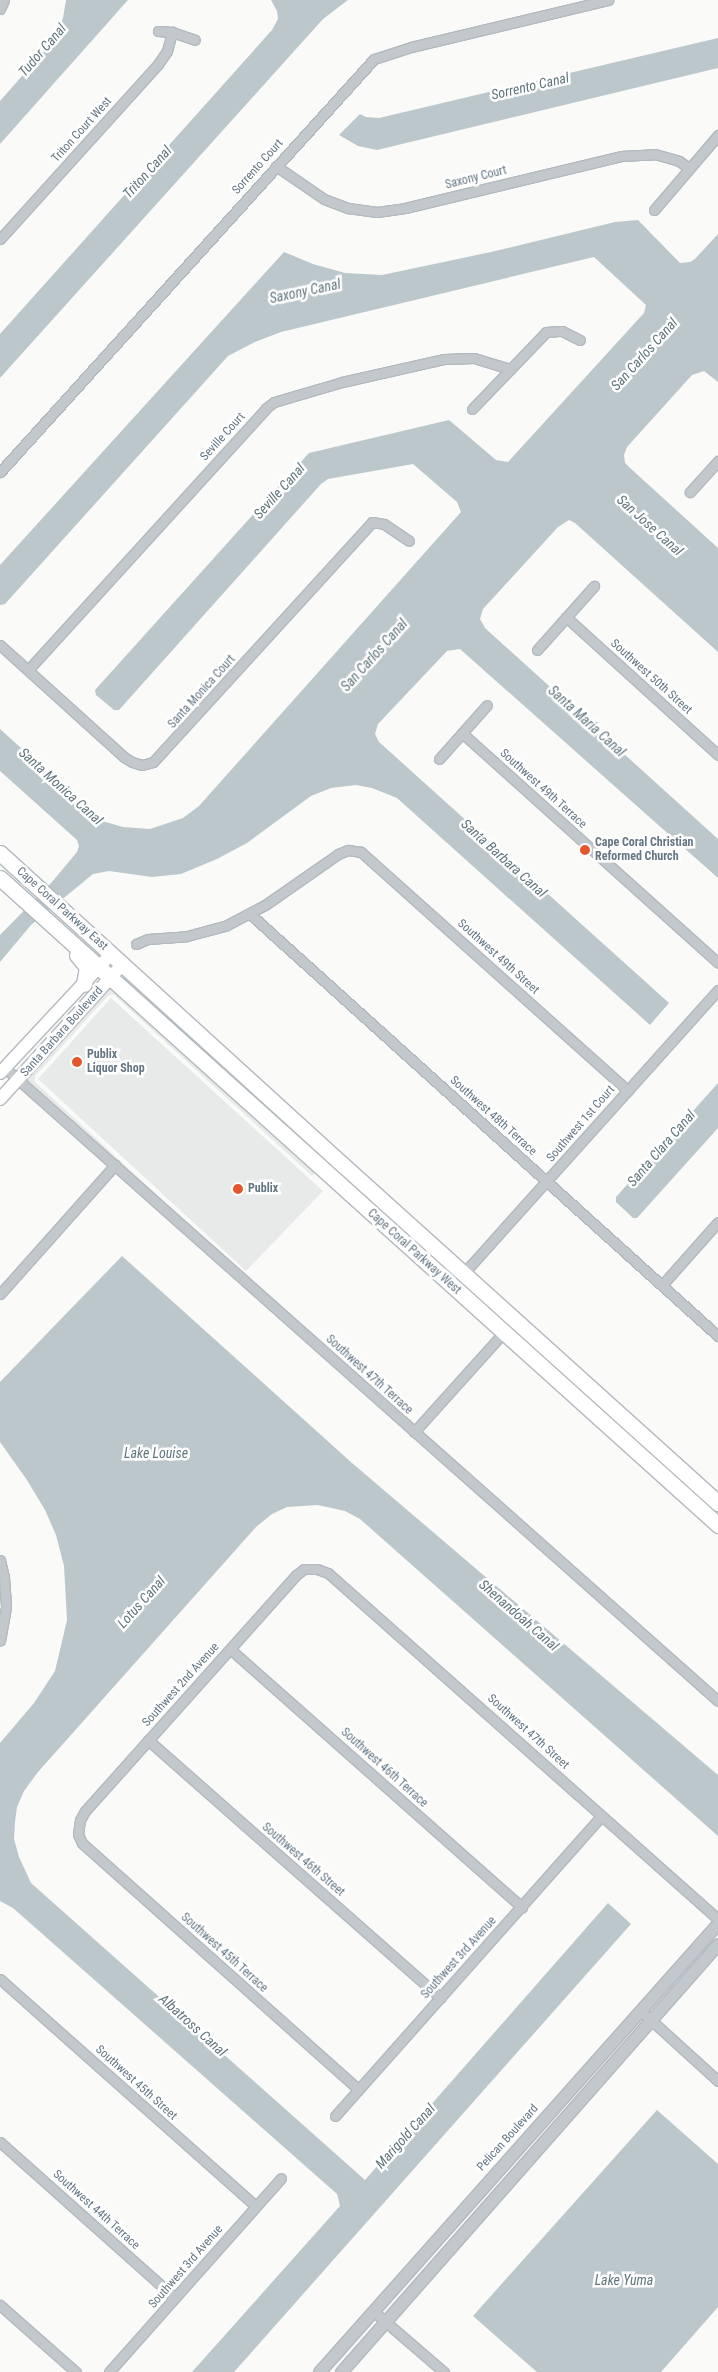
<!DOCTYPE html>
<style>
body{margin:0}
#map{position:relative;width:718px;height:2372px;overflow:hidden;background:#fafaf8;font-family:"Roboto Condensed",sans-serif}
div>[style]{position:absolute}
.built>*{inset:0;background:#e8e9e9}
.water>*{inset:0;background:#bbc7cb}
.roads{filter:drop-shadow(1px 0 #b3babf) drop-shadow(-1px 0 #b3babf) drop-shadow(0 1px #b3babf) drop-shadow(0 -1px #b3babf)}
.minor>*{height:9px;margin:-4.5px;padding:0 4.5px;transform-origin:4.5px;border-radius:4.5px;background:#c3c8cc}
.tertiary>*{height:11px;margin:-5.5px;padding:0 5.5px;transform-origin:5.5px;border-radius:5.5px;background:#c3c8cc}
.secondary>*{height:12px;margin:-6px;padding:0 6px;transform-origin:6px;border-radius:6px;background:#fff}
.primary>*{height:15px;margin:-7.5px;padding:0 7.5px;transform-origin:7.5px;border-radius:7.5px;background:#fff}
.dots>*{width:14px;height:14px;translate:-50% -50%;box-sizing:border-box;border:2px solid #fff;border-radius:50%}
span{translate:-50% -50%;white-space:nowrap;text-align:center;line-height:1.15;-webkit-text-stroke:5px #fff;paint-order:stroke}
.street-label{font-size:12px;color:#657683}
.poi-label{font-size:12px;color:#657683;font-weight:700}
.left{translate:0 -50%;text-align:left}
.water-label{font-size:14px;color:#60757c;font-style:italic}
</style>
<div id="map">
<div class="built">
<div style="clip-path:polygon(110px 985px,317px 1171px,312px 1176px,113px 994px,108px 996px,35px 1076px,35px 1082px,235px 1267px,21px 1084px)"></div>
<div style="clip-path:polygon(111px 998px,323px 1191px,246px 1271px,38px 1079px)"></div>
</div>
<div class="water">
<div style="clip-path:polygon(66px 0,128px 0,0 144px,0 101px,53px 41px,63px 18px)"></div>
<div style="clip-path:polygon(271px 0,348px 0,323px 19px,0 378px,0 334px,272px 30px,278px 19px,277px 11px)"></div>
<div style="clip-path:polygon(718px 38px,718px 68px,377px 150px,358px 146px,339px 135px,360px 114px,366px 117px,379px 118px)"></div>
<div style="clip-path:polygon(638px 220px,680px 263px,690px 262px,695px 259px,718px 234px,718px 382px,704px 371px,692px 375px,627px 447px,624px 455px,625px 463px,629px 467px,718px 548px,718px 652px,575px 523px,569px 520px,558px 527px,483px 609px,480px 619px,485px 628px,718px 839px,718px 878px,460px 649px,447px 651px,378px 724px,375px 734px,379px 742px,669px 1003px,650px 1025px,397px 798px,372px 788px,356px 785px,331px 788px,311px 796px,247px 843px,217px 859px,181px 874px,152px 877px,109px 871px,93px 874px,31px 925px,0 962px,0 935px,52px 882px,77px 852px,79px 846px,77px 840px,0 771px,0 729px,102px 821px,123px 827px,150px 829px,183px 818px,199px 806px,461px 512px,457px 502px,413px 464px,328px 479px,321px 484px,119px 710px,114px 710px,96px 695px,95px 690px,277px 488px,309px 453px,449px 420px,496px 460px,508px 462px,644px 313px,646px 305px,594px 257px,281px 332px,255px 342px,228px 356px,5px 604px,0 605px,0 565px,284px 252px,313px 264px,345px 273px,382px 275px,491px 252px,615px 222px)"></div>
<div style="clip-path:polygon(718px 1083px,718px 1128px,637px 1218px,633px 1218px,616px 1202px,616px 1197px)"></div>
<div style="clip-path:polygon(122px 1256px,352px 1463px,718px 1775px,718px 1836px,360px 1519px,345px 1511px,318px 1505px,287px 1507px,272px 1514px,256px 1527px,38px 1772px,24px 1791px,17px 1807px,15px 1822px,14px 1839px,19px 1857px,31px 1883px,365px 2180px,608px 1903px,631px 1924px,234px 2372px,192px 2372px,340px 2206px,337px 2194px,13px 1908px,0 1901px,0 1743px,34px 1703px,55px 1671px,67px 1620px,64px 1566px,56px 1535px,45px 1510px,27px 1480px,0 1442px,0 1382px)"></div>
<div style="clip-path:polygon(657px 2110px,718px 2164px,718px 2307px,661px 2372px,537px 2372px,473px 2316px)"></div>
</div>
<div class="roads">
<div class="minor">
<div style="left:0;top:9px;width:10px;rotate:-66deg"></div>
<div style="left:158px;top:31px;width:14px;rotate:4deg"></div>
<div style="left:172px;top:32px;width:24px;rotate:19deg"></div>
<div style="left:276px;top:166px;width:58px;rotate:34.5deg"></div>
<div style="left:324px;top:199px;width:26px;rotate:21deg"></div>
<div style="left:348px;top:208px;width:29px;rotate:8deg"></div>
<div style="left:377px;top:212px;width:28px;rotate:-8deg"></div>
<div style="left:405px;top:208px;width:222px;rotate:-13.5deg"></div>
<div style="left:621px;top:156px;width:34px;rotate:-3deg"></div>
<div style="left:655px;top:154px;width:25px;rotate:16deg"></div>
<div style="left:679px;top:161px;width:12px;rotate:35deg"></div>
<div style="left:654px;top:210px;width:99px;rotate:-49.5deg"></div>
<div style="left:0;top:239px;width:236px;rotate:-47.9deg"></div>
<div style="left:158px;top:64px;width:16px;rotate:-55deg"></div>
<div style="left:167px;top:51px;width:20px;rotate:-75deg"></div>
<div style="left:472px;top:409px;width:107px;rotate:-46.1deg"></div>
<div style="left:546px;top:332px;width:16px;rotate:-4deg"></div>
<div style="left:562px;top:331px;width:20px;rotate:27deg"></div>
<div style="left:0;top:472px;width:557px;rotate:-47.84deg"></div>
<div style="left:374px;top:59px;width:39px;rotate:-18deg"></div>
<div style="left:411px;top:47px;width:203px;rotate:-13.4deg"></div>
<div style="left:690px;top:492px;width:42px;rotate:-47.9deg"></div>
<div style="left:566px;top:617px;width:205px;rotate:42.2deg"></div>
<div style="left:0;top:645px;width:167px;rotate:42.1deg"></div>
<div style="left:124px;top:757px;width:9px;rotate:32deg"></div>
<div style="left:132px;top:762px;width:10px;rotate:17deg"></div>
<div style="left:142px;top:765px;width:11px;rotate:-15deg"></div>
<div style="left:153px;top:762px;width:325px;rotate:-47.6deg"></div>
<div style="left:372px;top:522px;width:12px;rotate:9deg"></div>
<div style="left:384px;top:524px;width:30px;rotate:34deg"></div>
<div style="left:537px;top:650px;width:86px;rotate:-48.3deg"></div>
<div style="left:28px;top:670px;width:354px;rotate:-47.7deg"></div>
<div style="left:266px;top:408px;width:10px;rotate:-37deg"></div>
<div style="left:274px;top:402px;width:71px;rotate:-16.4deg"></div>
<div style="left:342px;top:382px;width:105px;rotate:-12.7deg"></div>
<div style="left:444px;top:359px;width:30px;rotate:-2deg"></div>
<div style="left:474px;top:358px;width:38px;rotate:17deg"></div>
<div style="left:462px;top:733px;width:344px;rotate:41.9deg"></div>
<div style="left:439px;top:759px;width:72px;rotate:-48.4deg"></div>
<div style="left:250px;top:914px;width:630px;rotate:42.04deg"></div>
<div style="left:136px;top:944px;width:13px;rotate:-23deg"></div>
<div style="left:148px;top:939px;width:39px;rotate:-4deg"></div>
<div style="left:187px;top:936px;width:39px;rotate:-15deg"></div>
<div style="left:225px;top:926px;width:45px;rotate:-27.7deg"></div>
<div style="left:265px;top:905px;width:89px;rotate:-34.9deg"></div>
<div style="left:338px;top:854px;width:11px;rotate:-22deg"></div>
<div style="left:348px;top:850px;width:13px;rotate:9deg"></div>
<div style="left:361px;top:852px;width:358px;rotate:41.8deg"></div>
<div style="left:5px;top:1068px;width:953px;rotate:41.6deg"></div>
<div style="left:463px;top:1274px;width:382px;rotate:-48.1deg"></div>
<div style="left:662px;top:1285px;width:84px;rotate:-48.4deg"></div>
<div style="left:0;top:1294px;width:173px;rotate:-48.3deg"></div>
<div style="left:414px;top:1432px;width:135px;rotate:-48deg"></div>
<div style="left:0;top:1560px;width:17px;rotate:77deg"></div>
<div style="left:4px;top:1577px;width:30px;rotate:86deg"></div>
<div style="left:6px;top:1607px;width:34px;rotate:100deg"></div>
<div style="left:230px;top:1649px;width:390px;rotate:41.5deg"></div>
<div style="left:148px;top:1740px;width:390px;rotate:41.4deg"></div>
<div style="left:0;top:1979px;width:342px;rotate:41.6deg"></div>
<div style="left:640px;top:2010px;width:105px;rotate:42.3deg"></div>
<div style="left:358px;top:2089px;width:370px;rotate:-138.3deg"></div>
<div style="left:82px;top:1843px;width:10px;rotate:-114deg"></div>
<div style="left:78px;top:1834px;width:14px;rotate:-82deg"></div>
<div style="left:80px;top:1820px;width:10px;rotate:-61deg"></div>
<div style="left:85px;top:1811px;width:317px;rotate:-48.2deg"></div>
<div style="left:296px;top:1575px;width:10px;rotate:-37deg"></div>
<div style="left:304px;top:1569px;width:13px"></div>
<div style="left:317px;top:1569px;width:12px;rotate:20deg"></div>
<div style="left:328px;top:1573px;width:521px;rotate:41.58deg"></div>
<div style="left:335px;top:2116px;width:401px;rotate:-48.4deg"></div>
<div style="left:0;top:2142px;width:234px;rotate:41.7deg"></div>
<div style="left:0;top:2305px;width:101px;rotate:41.4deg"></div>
<div style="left:373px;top:2311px;width:94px;rotate:40.7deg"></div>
<div style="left:109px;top:2372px;width:259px;rotate:-48.4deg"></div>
</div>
<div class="tertiary">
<div style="left:319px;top:2372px;width:601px;rotate:-48.37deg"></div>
<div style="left:341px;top:2372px;width:570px;rotate:-48.63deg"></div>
</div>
<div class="secondary">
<div style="left:0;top:1073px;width:163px;rotate:-47deg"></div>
<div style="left:0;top:1099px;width:183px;rotate:-47.7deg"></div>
</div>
<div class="primary">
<div style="left:0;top:853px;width:464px;rotate:42.3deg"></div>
<div style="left:343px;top:1165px;width:505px;rotate:42.03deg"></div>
<div style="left:0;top:878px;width:967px;rotate:42.02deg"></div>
<div style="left:77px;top:955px;width:16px;rotate:50deg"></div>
<div style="left:87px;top:967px;width:17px;rotate:100deg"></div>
</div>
</div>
<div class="dots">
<div style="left:585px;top:850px;background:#e4572e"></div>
<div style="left:77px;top:1062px;background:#e4572e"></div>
<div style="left:238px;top:1189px;background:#e4572e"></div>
</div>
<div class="street-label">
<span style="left:82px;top:130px;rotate:-48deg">Triton Court West</span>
<span style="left:258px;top:167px;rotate:-48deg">Sorrento Court</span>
<span style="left:476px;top:178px;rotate:-14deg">Saxony Court</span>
<span style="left:223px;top:437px;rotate:-48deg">Seville Court</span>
<span style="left:651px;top:677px;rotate:42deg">Southwest 50th Street</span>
<span style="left:202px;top:692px;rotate:-48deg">Santa Monica Court</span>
<span style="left:543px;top:789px;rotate:42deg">Southwest 49th Terrace</span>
<span style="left:62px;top:909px;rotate:42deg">Cape Coral Parkway East</span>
<span style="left:498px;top:957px;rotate:42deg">Southwest 49th Street</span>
<span style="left:62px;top:1032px;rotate:-48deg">Santa Barbara Boulevard</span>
<span style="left:493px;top:1116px;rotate:42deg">Southwest 48th Terrace</span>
<span style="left:581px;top:1124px;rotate:-49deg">Southwest 1st Court</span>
<span style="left:414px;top:1252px;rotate:42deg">Cape Coral Parkway West</span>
<span style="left:369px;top:1375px;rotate:42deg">Southwest 47th Terrace</span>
<span style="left:181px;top:1685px;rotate:-48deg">Southwest 2nd Avenue</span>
<span style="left:528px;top:1732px;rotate:42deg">Southwest 47th Street</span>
<span style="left:384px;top:1768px;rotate:42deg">Southwest 46th Terrace</span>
<span style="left:303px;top:1860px;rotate:41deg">Southwest 46th Street</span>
<span style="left:224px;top:1953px;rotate:42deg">Southwest 45th Terrace</span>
<span style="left:459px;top:1958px;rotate:-48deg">Southwest 3rd Avenue</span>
<span style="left:136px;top:2083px;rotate:42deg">Southwest 45th Street</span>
<span style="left:508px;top:2138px;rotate:-48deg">Pelican Boulevard</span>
<span style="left:96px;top:2210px;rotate:42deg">Southwest 44th Terrace</span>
<span style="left:186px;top:2267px;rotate:-49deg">Southwest 3rd Avenue</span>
</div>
<div class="poi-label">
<span class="left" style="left:595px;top:850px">Cape Coral Christian<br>Reformed Church</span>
<span class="left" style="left:87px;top:1062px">Publix<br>Liquor Shop</span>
<span class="left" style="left:248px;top:1189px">Publix</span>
</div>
<div class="water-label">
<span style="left:42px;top:50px;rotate:-49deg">Tudor Canal</span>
<span style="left:530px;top:86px;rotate:-13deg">Sorrento Canal</span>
<span style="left:147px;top:172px;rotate:-48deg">Triton Canal</span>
<span style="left:305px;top:291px;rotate:-12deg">Saxony Canal</span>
<span style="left:644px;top:354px;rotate:-48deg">San Carlos Canal</span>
<span style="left:279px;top:491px;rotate:-48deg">Seville Canal</span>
<span style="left:650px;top:525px;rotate:42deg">San Jose Canal</span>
<span style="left:374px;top:655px;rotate:-48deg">San Carlos Canal</span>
<span style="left:587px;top:721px;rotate:42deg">Santa Maria Canal</span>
<span style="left:61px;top:786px;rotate:42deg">Santa Monica Canal</span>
<span style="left:504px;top:858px;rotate:42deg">Santa Barbara Canal</span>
<span style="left:661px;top:1148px;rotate:-49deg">Santa Clara Canal</span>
<span style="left:156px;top:1453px">Lake Louise</span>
<span style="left:141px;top:1602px;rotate:-48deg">Lotus Canal</span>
<span style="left:519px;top:1615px;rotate:41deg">Shenandoah Canal</span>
<span style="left:193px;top:2025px;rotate:42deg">Albatross Canal</span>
<span style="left:405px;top:2136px;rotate:-48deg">Marigold Canal</span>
<span style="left:624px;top:2280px">Lake Yuma</span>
</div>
</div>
